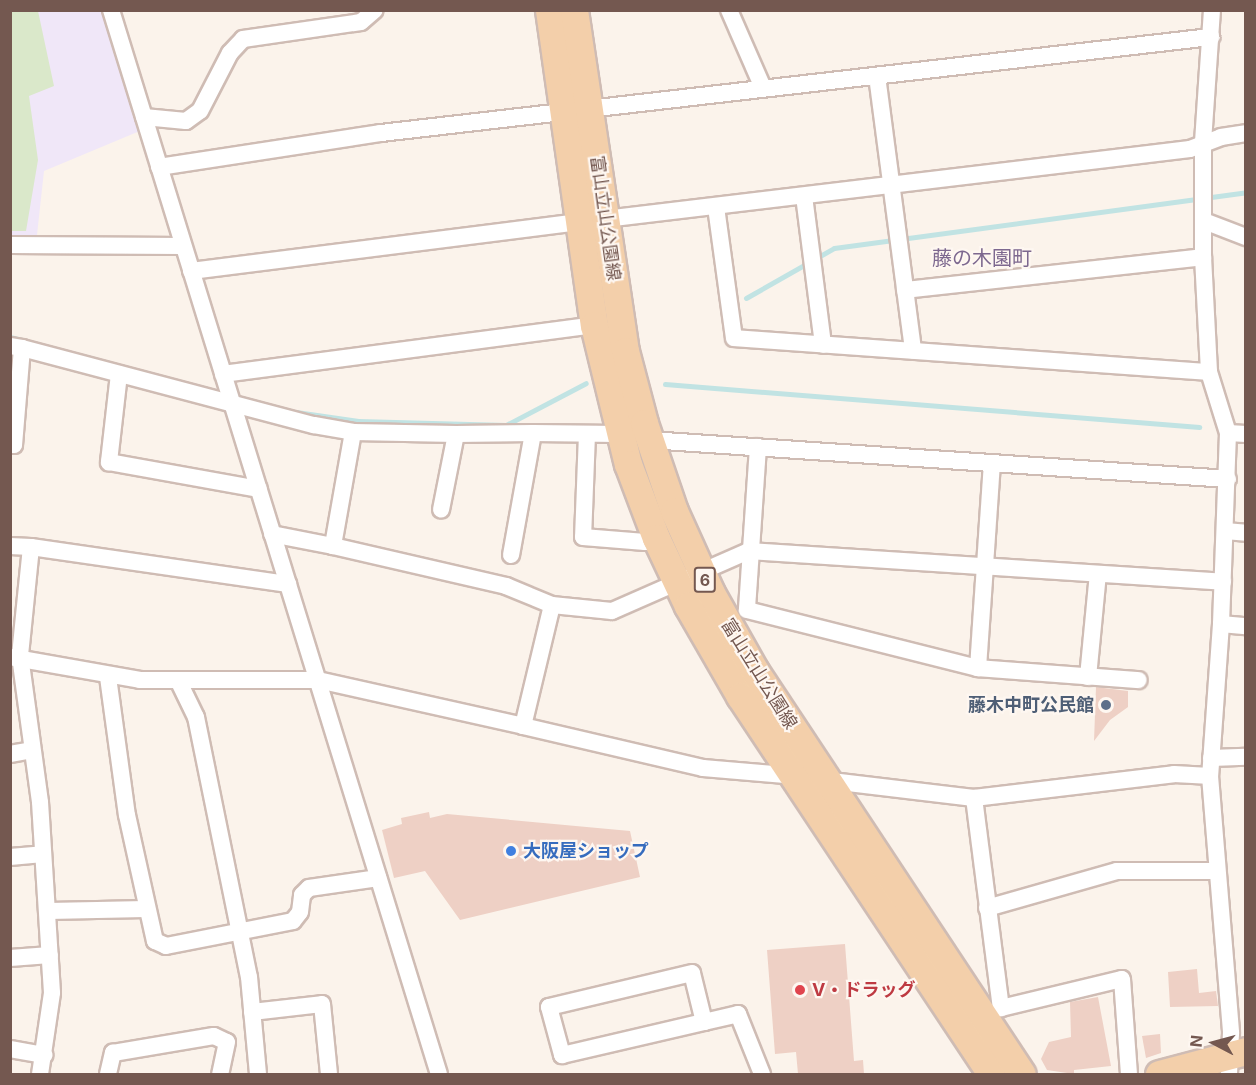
<!DOCTYPE html>
<meta charset="utf-8">
<style>
body{margin:0}
#map{position:relative;width:1256px;height:1085px;overflow:hidden;background:#fbf3eb;font-family:Inter,"Noto Sans JP",sans-serif}
div>[style]{position:absolute}
.education>*{inset:0;background:#f0e7f8}
.green>*{inset:0;background:#dae8ca}
.stream>*{height:5px;margin:-2.5px;padding:0 2.5px;transform-origin:2.5px;border-radius:2.5px;background:#c1e3e3}
.building>*{inset:0;background:#eed0c5}
.roads{filter:drop-shadow(2px 0 #cfbcb4) drop-shadow(-2px 0 #cfbcb4) drop-shadow(0 2px #cfbcb4) drop-shadow(0 -2px #cfbcb4)}
.street>*{height:16px;margin:-8px;padding:0 8px;transform-origin:8px;border-radius:8px;background:#fff}
.primary>*{height:27px;margin:-13.5px;padding:0 13.5px;transform-origin:13.5px;border-radius:13.5px;background:#f3cfaa}
.dots>*{width:16px;height:16px;translate:-50% -50%;box-sizing:border-box;border:3px solid #fef7f1;border-radius:50%}
span{translate:-50% -50%;white-space:nowrap;text-align:center;line-height:1.15;-webkit-text-stroke:4.5px #fef7f1;paint-order:stroke}
.shield-label span{padding:2px 4px;background:#fef7f1;border:2px solid;border-radius:4px;-webkit-text-stroke-width:0}
.shield-label{font-size:16px;color:#745850;font-weight:700}
.street-label{font-size:18px;color:#745850}
.service-label{font-size:18px;color:#4e5e75;font-weight:700}
.right{translate:-100% -50%;text-align:right}
.shop-label{font-size:18px;color:#366cbe;font-weight:700}
.left{translate:0 -50%;text-align:left}
.health-label{font-size:18px;color:#be3a42;font-weight:700}
.neighbourhood-label{font-size:20px;color:#7d688f}
.frame{position:absolute;inset:0;border:12px solid #745850;pointer-events:none}
.north{position:absolute;left:1184px;top:1013px;width:60px;height:60px;-webkit-text-stroke:4px #fef7f1;paint-order:stroke;rotate:276deg;font-size:16px;font-weight:700;line-height:24px;text-align:center;color:#745850}
.north::after{content:'';display:block;margin:auto;width:21px;height:27px;background:#745850;clip-path:polygon(50% 0,100% 100%,50% 72%,0 100%)}
</style>
<div id="map">
<div class="education">
<div style="clip-path:polygon(10px 11px,108px 11px,147px 128px,44px 171px,36px 244px,11px 245px)"></div>
</div>
<div class="green">
<div style="clip-path:polygon(11px 10px,38px 11px,54px 86px,29px 96px,38px 160px,26px 231px,11px 231px)"></div>
</div>
<div class="stream">
<div style="left:746px;top:298px;width:101px;rotate:-29.6deg"></div>
<div style="left:834px;top:248px;width:416px;rotate:-7.7deg"></div>
<div style="left:10px;top:337px;width:16px;rotate:14deg"></div>
<div style="left:665px;top:384px;width:536px;rotate:4.6deg"></div>
<div style="left:296px;top:412px;width:63px;rotate:8.3deg"></div>
<div style="left:358px;top:421px;width:148px;rotate:1.5deg"></div>
<div style="left:506px;top:425px;width:90px;rotate:-27.7deg"></div>
</div>
<div class="building">
<div style="clip-path:polygon(1096px 687px,1128px 691px,1128px 707px,1110px 720px,1094px 741px)"></div>
<div style="clip-path:polygon(429px 812px,430px 818px,447px 814px,630px 831px,640px 877px,460px 920px,425px 871px,394px 878px,382px 830px,402px 824px,401px 818px)"></div>
<div style="clip-path:polygon(845px 944px,854px 1061px,863px 1060px,864px 1074px,798px 1074px,796px 1052px,775px 1054px,767px 950px)"></div>
<div style="clip-path:polygon(1197px 969px,1199px 993px,1216px 991px,1218px 1006px,1170px 1007px,1168px 972px)"></div>
<div style="clip-path:polygon(1098px 997px,1111px 1066px,1074px 1070px,1074px 1074px,1047px 1070px,1041px 1059px,1049px 1042px,1071px 1037px,1070px 1002px)"></div>
<div style="clip-path:polygon(1160px 1034px,1161px 1053px,1146px 1058px,1142px 1036px)"></div>
</div>
<div class="roads">
<div class="street">
<div style="left:111px;top:10px;width:1113px;rotate:72.87deg"></div>
<div style="left:729px;top:10px;width:85px;rotate:66.4deg"></div>
<div style="left:1212px;top:10px;width:133px;rotate:93.9deg"></div>
<div style="left:1203px;top:143px;width:114px;rotate:90deg"></div>
<div style="left:1203px;top:257px;width:115px;rotate:87deg"></div>
<div style="left:1209px;top:372px;width:64px;rotate:72.7deg"></div>
<div style="left:1228px;top:433px;width:191px;rotate:92.1deg"></div>
<div style="left:1221px;top:624px;width:152px;rotate:94.1deg"></div>
<div style="left:1210px;top:776px;width:258px;rotate:85.3deg"></div>
<div style="left:1231px;top:1033px;width:41px;rotate:92.8deg"></div>
<div style="left:877px;top:76px;width:277px;rotate:82.5deg"></div>
<div style="left:144px;top:117px;width:42px;rotate:5.4deg"></div>
<div style="left:186px;top:121px;width:17px;rotate:-36deg"></div>
<div style="left:200px;top:111px;width:65px;rotate:-62.7deg"></div>
<div style="left:230px;top:53px;width:19px;rotate:-47deg"></div>
<div style="left:243px;top:39px;width:119px;rotate:-8.2deg"></div>
<div style="left:361px;top:22px;width:18px;rotate:-41deg"></div>
<div style="left:159px;top:167px;width:225px;rotate:-8.7deg"></div>
<div style="left:381px;top:133px;width:836px;rotate:-6.6deg"></div>
<div style="left:804px;top:196px;width:150px;rotate:82.7deg"></div>
<div style="left:716px;top:207px;width:132px;rotate:82.2deg"></div>
<div style="left:734px;top:338px;width:476px;rotate:4.1deg"></div>
<div style="left:605px;top:219px;width:589px;rotate:-6.82deg"></div>
<div style="left:1190px;top:149px;width:33px;rotate:-21deg"></div>
<div style="left:1221px;top:137px;width:25px;rotate:-9deg"></div>
<div style="left:1204px;top:221px;width:45px;rotate:20.9deg"></div>
<div style="left:10px;top:245px;width:173px;rotate:0.3deg"></div>
<div style="left:191px;top:271px;width:391px;rotate:-7.2deg"></div>
<div style="left:905px;top:290px;width:300px;rotate:-6.3deg"></div>
<div style="left:10px;top:346px;width:12px;rotate:9deg"></div>
<div style="left:22px;top:348px;width:97px;rotate:94.7deg"></div>
<div style="left:14px;top:445px;width:4px;rotate:180deg"></div>
<div style="left:22px;top:348px;width:302px;rotate:14.8deg"></div>
<div style="left:314px;top:425px;width:40px;rotate:10deg"></div>
<div style="left:353px;top:432px;width:116px;rotate:100deg"></div>
<div style="left:333px;top:546px;width:62px;rotate:-168.9deg"></div>
<div style="left:119px;top:374px;width:89px;rotate:96.5deg"></div>
<div style="left:109px;top:462px;width:152px;rotate:10.2deg"></div>
<div style="left:223px;top:374px;width:374px;rotate:-7.5deg"></div>
<div style="left:353px;top:432px;width:103px;rotate:1.1deg"></div>
<div style="left:456px;top:434px;width:77px;rotate:101.2deg"></div>
<div style="left:533px;top:433px;width:86px;rotate:0.7deg"></div>
<div style="left:1228px;top:433px;width:18px;rotate:3deg"></div>
<div style="left:456px;top:434px;width:77px;rotate:-0.7deg"></div>
<div style="left:533px;top:433px;width:124px;rotate:100.2deg"></div>
<div style="left:587px;top:434px;width:103px;rotate:92.2deg"></div>
<div style="left:583px;top:537px;width:62px;rotate:4.6deg"></div>
<div style="left:645px;top:542px;width:12px;rotate:-20deg"></div>
<div style="left:649px;top:440px;width:580px;rotate:3.85deg"></div>
<div style="left:758px;top:447px;width:163px;rotate:93.9deg"></div>
<div style="left:747px;top:610px;width:238px;rotate:14.1deg"></div>
<div style="left:978px;top:668px;width:205px;rotate:-86.1deg"></div>
<div style="left:1225px;top:531px;width:21px;rotate:5deg"></div>
<div style="left:10px;top:546px;width:21px;rotate:3deg"></div>
<div style="left:31px;top:547px;width:110px;rotate:95.8deg"></div>
<div style="left:20px;top:656px;width:147px;rotate:82.2deg"></div>
<div style="left:40px;top:802px;width:191px;rotate:86.4deg"></div>
<div style="left:52px;top:993px;width:82px;rotate:98.4deg"></div>
<div style="left:333px;top:546px;width:178px;rotate:13deg"></div>
<div style="left:506px;top:586px;width:50px;rotate:22.4deg"></div>
<div style="left:31px;top:547px;width:260px;rotate:8.2deg"></div>
<div style="left:1221px;top:624px;width:25px;rotate:5deg"></div>
<div style="left:10px;top:657px;width:132px;rotate:10deg"></div>
<div style="left:140px;top:680px;width:178px"></div>
<div style="left:318px;top:680px;width:210px;rotate:12.6deg"></div>
<div style="left:523px;top:726px;width:124px;rotate:-76.5deg"></div>
<div style="left:552px;top:605px;width:60px;rotate:5.7deg"></div>
<div style="left:612px;top:611px;width:150px;rotate:-23.7deg"></div>
<div style="left:749px;top:551px;width:475px;rotate:3.7deg"></div>
<div style="left:978px;top:668px;width:161px;rotate:4.3deg"></div>
<div style="left:108px;top:677px;width:139px;rotate:82.2deg"></div>
<div style="left:127px;top:815px;width:129px;rotate:77.5deg"></div>
<div style="left:155px;top:941px;width:12px;rotate:24deg"></div>
<div style="left:166px;top:946px;width:129px;rotate:-11.1deg"></div>
<div style="left:293px;top:921px;width:11px;rotate:-52deg"></div>
<div style="left:300px;top:912px;width:17px;rotate:-83deg"></div>
<div style="left:302px;top:895px;width:10px;rotate:-45deg"></div>
<div style="left:309px;top:888px;width:70px;rotate:-8.2deg"></div>
<div style="left:1088px;top:677px;width:103px;rotate:-84.5deg"></div>
<div style="left:178px;top:680px;width:41px;rotate:64.1deg"></div>
<div style="left:196px;top:717px;width:265px;rotate:78.5deg"></div>
<div style="left:249px;top:977px;width:97px;rotate:84.7deg"></div>
<div style="left:523px;top:726px;width:185px;rotate:13.1deg"></div>
<div style="left:703px;top:768px;width:94px;rotate:4.9deg"></div>
<div style="left:10px;top:754px;width:22px;rotate:-10deg"></div>
<div style="left:1211px;top:758px;width:35px;rotate:-2deg"></div>
<div style="left:823px;top:780px;width:152px;rotate:6.8deg"></div>
<div style="left:974px;top:798px;width:201px;rotate:-6.8deg"></div>
<div style="left:1174px;top:774px;width:36px;rotate:3deg"></div>
<div style="left:974px;top:798px;width:212px;rotate:82.7deg"></div>
<div style="left:1001px;top:1008px;width:124px;rotate:-13.5deg"></div>
<div style="left:1122px;top:979px;width:95px;rotate:85.8deg"></div>
<div style="left:10px;top:857px;width:33px;rotate:-5deg"></div>
<div style="left:987px;top:908px;width:135px;rotate:-15.9deg"></div>
<div style="left:1117px;top:871px;width:100px"></div>
<div style="left:48px;top:911px;width:98px;rotate:-1.2deg"></div>
<div style="left:10px;top:958px;width:40px;rotate:-4.3deg"></div>
<div style="left:252px;top:1012px;width:70px;rotate:-6.5deg"></div>
<div style="left:322px;top:1004px;width:70px;rotate:84.3deg"></div>
<div style="left:704px;top:1022px;width:50px;rotate:-103.8deg"></div>
<div style="left:692px;top:973px;width:147px;rotate:166.6deg"></div>
<div style="left:549px;top:1007px;width:50px;rotate:74.8deg"></div>
<div style="left:562px;top:1055px;width:146px;rotate:-13.1deg"></div>
<div style="left:704px;top:1022px;width:35px;rotate:-13deg"></div>
<div style="left:738px;top:1014px;width:65px;rotate:68.2deg"></div>
<div style="left:10px;top:1049px;width:35px;rotate:10deg"></div>
<div style="left:108px;top:1074px;width:22px;rotate:-77deg"></div>
<div style="left:113px;top:1053px;width:102px;rotate:-9.6deg"></div>
<div style="left:214px;top:1036px;width:14px;rotate:25deg"></div>
<div style="left:227px;top:1042px;width:33px;rotate:102deg"></div>
</div>
<div class="primary">
<div style="left:549px;top:10px;width:318px;rotate:81.9deg"></div>
<div style="left:594px;top:325px;width:143px;rotate:76.3deg"></div>
<div style="left:628px;top:464px;width:79px;rotate:69.3deg"></div>
<div style="left:656px;top:538px;width:75px;rotate:64.8deg"></div>
<div style="left:688px;top:606px;width:104px;rotate:60deg"></div>
<div style="left:740px;top:696px;width:454px;rotate:56.4deg"></div>
<div style="left:574px;top:10px;width:345px;rotate:81.5deg"></div>
<div style="left:625px;top:351px;width:74px;rotate:75.2deg"></div>
<div style="left:644px;top:423px;width:93px;rotate:71.2deg"></div>
<div style="left:674px;top:511px;width:90px;rotate:65.7deg"></div>
<div style="left:711px;top:593px;width:90px;rotate:60.6deg"></div>
<div style="left:755px;top:671px;width:483px;rotate:56.5deg"></div>
<div style="left:1159px;top:1074px;width:90px;rotate:-14.8deg"></div>
</div>
</div>
<div class="dots">
<div style="left:1106px;top:705px;background:#5c6f8a"></div>
<div style="left:511px;top:851px;background:#3f7fe0"></div>
<div style="left:800px;top:990px;background:#e0444e"></div>
</div>
<div class="shield-label">
<span style="left:705px;top:580px">6</span>
</div>
<div class="street-label">
<span style="left:605px;top:218px;rotate:82deg">富山立山公園線</span>
<span style="left:759px;top:674px;rotate:58deg">富山立山公園線</span>
</div>
<div class="service-label">
<span class="right" style="left:1094px;top:705px">藤木中町公民館</span>
</div>
<div class="shop-label">
<span class="left" style="left:523px;top:851px">大阪屋ショップ</span>
</div>
<div class="health-label">
<span class="left" style="left:812px;top:990px">V・ドラッグ</span>
</div>
<div class="neighbourhood-label">
<span style="left:982px;top:258px">藤の木園町</span>
</div>
<div class="frame"></div>
<div class="north">N</div>
</div>
